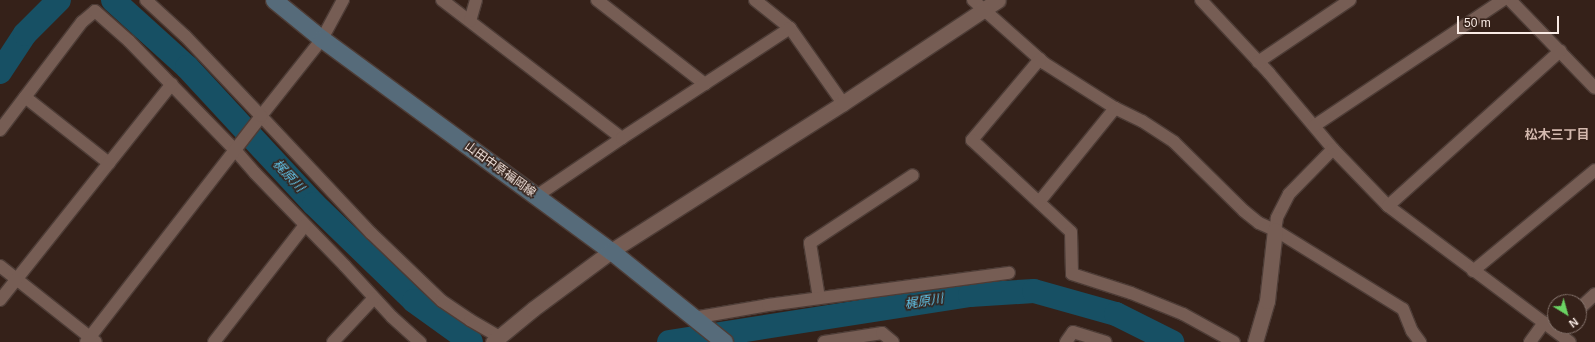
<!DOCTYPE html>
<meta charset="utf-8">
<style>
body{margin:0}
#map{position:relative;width:1595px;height:342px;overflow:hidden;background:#352119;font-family:Arial,"Noto Sans JP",sans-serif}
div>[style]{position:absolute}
.river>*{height:24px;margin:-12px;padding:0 12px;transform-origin:12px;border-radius:12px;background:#175064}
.roads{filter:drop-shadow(1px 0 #4d3c36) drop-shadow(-1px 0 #4d3c36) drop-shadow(0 1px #4d3c36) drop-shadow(0 -1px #4d3c36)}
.minor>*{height:12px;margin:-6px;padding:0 6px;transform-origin:6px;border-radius:6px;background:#765d54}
.tertiary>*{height:15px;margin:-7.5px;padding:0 7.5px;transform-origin:7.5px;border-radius:7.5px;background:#765d54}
.secondary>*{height:17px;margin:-8.5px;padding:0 8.5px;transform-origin:8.5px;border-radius:8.5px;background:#566b7a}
span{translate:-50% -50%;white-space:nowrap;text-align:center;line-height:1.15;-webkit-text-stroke:3px #352119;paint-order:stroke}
.street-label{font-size:12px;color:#f9ebe5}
.neighbourhood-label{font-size:13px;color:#d4b9ae;font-weight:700}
.water-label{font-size:13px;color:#62cdf5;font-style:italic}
.north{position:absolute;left:1547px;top:294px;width:40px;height:40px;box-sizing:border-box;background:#352119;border:1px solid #83726b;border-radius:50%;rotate:143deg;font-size:11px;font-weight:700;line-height:16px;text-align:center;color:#f9ebe5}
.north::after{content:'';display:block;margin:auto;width:14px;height:18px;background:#6bd363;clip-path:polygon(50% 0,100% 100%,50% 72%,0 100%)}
.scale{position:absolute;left:1457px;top:16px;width:102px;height:18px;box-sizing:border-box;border:2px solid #f9ebe5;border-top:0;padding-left:5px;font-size:12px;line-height:14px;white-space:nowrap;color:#f9ebe5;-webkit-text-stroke:3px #352119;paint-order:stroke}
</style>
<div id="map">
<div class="river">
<div style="left:113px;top:0;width:100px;rotate:42.2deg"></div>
<div style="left:187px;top:67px;width:187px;rotate:47.2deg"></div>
<div style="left:314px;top:204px;width:139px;rotate:44.1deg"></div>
<div style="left:414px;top:301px;width:70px;rotate:35.7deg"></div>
<div style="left:0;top:72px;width:45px;rotate:-56.7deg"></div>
<div style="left:25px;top:34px;width:48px;rotate:-45deg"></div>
<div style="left:669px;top:342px;width:305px;rotate:-8.9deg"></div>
<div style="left:970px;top:295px;width:64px;rotate:-3.6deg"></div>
<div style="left:1034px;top:291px;width:85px;rotate:15.7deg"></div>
<div style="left:1116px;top:314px;width:63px;rotate:26.6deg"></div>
</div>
<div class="roads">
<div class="minor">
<div style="left:343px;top:0;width:44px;rotate:118.3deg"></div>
<div style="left:322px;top:39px;width:98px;rotate:128.4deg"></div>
<div style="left:261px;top:116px;width:161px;rotate:46.8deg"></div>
<div style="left:371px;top:233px;width:98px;rotate:43.8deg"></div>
<div style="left:442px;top:301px;width:34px;rotate:34deg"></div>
<div style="left:470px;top:320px;width:34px;rotate:30deg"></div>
<div style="left:442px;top:0;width:227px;rotate:37.5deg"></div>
<div style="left:597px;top:0;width:137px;rotate:37.9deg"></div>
<div style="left:755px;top:0;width:45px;rotate:38.7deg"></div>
<div style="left:790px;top:28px;width:92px;rotate:54.8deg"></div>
<div style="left:973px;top:0;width:95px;rotate:41.6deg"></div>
<div style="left:1044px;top:63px;width:84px;rotate:32.4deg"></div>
<div style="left:1115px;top:108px;width:30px;rotate:26deg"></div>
<div style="left:1142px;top:121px;width:38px;rotate:33deg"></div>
<div style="left:1174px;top:142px;width:98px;rotate:44.6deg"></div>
<div style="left:1244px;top:211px;width:19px;rotate:39deg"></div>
<div style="left:1259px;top:223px;width:17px;rotate:24deg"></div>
<div style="left:1275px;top:230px;width:150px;rotate:31.7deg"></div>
<div style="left:1403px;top:309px;width:24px;rotate:68deg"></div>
<div style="left:1412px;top:331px;width:14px;rotate:54deg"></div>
<div style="left:1201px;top:0;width:100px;rotate:47deg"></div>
<div style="left:1269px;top:73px;width:99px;rotate:49.9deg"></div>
<div style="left:1333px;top:149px;width:63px;rotate:134.4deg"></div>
<div style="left:1289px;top:194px;width:27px;rotate:117deg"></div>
<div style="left:1277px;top:218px;width:12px;rotate:99deg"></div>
<div style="left:1510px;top:0;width:122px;rotate:46deg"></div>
<div style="left:470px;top:21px;width:22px;rotate:-74deg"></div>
<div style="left:1040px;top:59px;width:106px;rotate:130deg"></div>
<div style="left:972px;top:140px;width:135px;rotate:42.9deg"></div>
<div style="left:1071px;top:232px;width:42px;rotate:88.6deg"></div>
<div style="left:1072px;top:274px;width:62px;rotate:17.9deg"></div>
<div style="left:1131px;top:293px;width:56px;rotate:22deg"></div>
<div style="left:1183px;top:314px;width:58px;rotate:28.8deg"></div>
<div style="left:1258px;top:62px;width:111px;rotate:-34deg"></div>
<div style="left:25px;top:97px;width:107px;rotate:38.2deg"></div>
<div style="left:1314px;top:126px;width:227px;rotate:-33.7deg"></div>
<div style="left:0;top:130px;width:136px;rotate:-52.8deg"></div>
<div style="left:82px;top:22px;width:17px;rotate:-40deg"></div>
<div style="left:95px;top:11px;width:45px;rotate:41.4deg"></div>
<div style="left:129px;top:41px;width:152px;rotate:45.8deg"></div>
<div style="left:235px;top:150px;width:30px;rotate:49deg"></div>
<div style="left:255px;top:173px;width:129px;rotate:45.9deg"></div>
<div style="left:345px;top:266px;width:69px;rotate:47.3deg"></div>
<div style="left:392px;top:317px;width:38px;rotate:42deg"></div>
<div style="left:1333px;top:149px;width:79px;rotate:46deg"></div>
<div style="left:1388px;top:206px;width:227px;rotate:36.8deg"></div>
<div style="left:535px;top:197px;width:105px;rotate:-34.1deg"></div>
<div style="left:622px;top:138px;width:201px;rotate:-33.2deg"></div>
<div style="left:1039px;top:202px;width:121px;rotate:-51deg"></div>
<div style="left:1388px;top:206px;width:232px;rotate:-42deg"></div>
<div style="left:0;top:266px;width:122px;rotate:38.4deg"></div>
<div style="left:1473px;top:271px;width:158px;rotate:-39.6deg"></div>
<div style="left:819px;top:298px;width:56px;rotate:-99.3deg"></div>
<div style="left:810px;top:243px;width:123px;rotate:-33.4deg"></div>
<div style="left:0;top:300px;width:276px;rotate:-51.5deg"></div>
<div style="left:1579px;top:309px;width:22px;rotate:-43deg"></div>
<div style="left:693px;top:318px;width:76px;rotate:-9.8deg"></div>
<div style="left:768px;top:305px;width:243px;rotate:-7.6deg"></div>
<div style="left:86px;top:342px;width:286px;rotate:-52.2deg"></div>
<div style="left:261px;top:116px;width:110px;rotate:-133.5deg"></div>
<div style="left:185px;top:36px;width:53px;rotate:-137.3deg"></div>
<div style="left:214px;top:342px;width:148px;rotate:-52.1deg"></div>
<div style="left:333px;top:342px;width:60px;rotate:-47deg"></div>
<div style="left:824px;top:342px;width:59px;rotate:-8.8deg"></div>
<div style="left:882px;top:333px;width:14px;rotate:39deg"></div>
<div style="left:1066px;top:342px;width:12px;rotate:-55deg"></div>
<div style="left:1073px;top:332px;width:34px;rotate:17deg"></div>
<div style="left:1530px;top:342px;width:24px;rotate:-54deg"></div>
</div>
<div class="tertiary">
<div style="left:493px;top:342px;width:52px;rotate:-39.5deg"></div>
<div style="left:533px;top:309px;width:97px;rotate:-36.6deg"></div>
<div style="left:611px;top:251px;width:275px;rotate:-32.5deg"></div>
<div style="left:843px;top:103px;width:186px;rotate:-33.6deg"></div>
<div style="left:1255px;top:342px;width:43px;rotate:-73.7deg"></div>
<div style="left:1267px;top:301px;width:71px;rotate:-83.6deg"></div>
</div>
<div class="secondary">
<div style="left:274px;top:0;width:62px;rotate:39.1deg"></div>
<div style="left:322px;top:39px;width:358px;rotate:36.3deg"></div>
<div style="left:611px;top:251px;width:145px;rotate:38.8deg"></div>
</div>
</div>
<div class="street-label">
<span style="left:500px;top:170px;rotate:36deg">山田中原福岡線</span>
</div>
<div class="neighbourhood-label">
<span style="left:1557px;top:135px">松木三丁目</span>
</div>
<div class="water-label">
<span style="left:288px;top:176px;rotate:47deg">梶原川</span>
<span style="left:924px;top:302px;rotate:-9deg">梶原川</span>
</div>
<div class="north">N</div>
<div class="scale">50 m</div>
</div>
